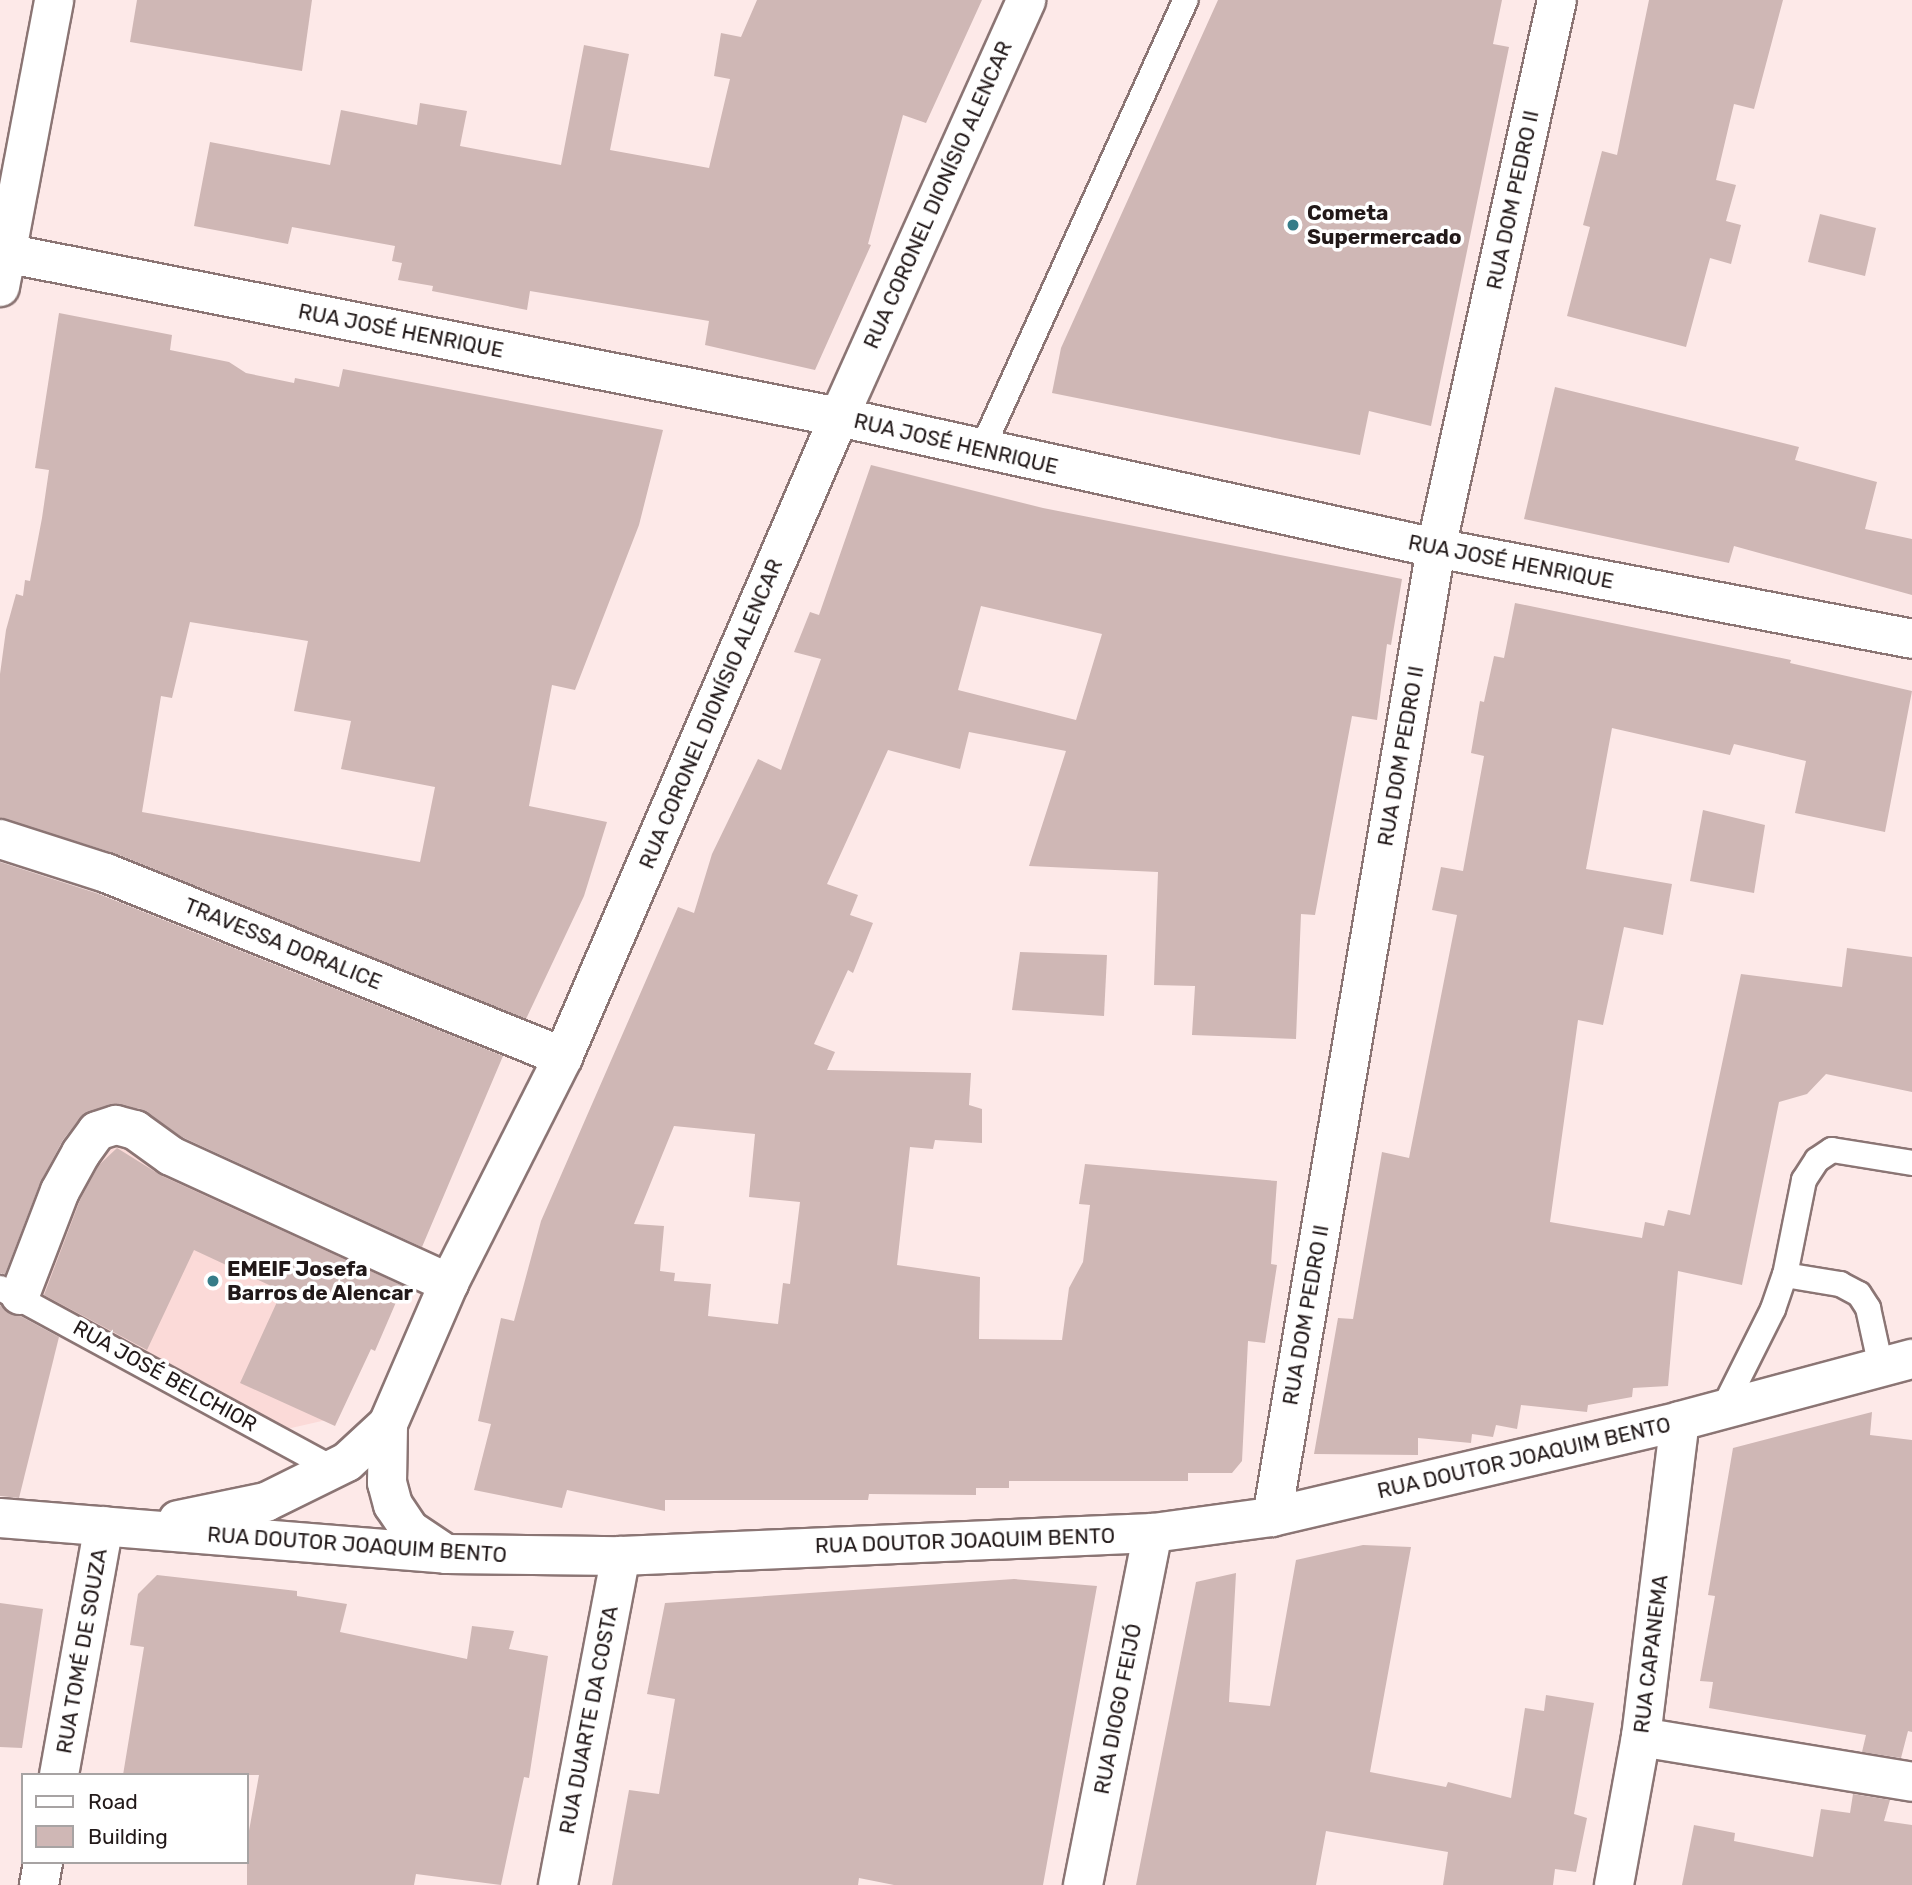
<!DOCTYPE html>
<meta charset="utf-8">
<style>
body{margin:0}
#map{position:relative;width:1912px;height:1885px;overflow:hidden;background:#fde9e8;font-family:Rubik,sans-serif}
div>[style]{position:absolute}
.built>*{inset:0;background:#fbdad8}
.building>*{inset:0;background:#cfb7b5}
.roads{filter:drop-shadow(2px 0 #8b7574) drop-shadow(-2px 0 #8b7574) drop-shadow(0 2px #8b7574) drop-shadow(0 -2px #8b7574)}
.service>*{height:24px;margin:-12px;padding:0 12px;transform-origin:12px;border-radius:12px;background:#fff}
.minor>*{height:38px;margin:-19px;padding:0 19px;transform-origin:19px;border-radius:19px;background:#fff}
.secondary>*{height:38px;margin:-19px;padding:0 19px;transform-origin:19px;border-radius:19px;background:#fff}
.dots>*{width:19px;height:19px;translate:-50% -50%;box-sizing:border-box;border:4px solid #fff;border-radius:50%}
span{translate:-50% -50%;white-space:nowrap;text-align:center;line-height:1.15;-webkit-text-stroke:7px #fff;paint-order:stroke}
.street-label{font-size:21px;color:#221919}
.poi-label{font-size:21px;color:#221919;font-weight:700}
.left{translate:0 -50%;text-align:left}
.legend{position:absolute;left:21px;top:1773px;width:228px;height:91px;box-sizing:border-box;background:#fff;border:2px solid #a7a3a3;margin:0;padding:9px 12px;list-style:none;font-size:21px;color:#221919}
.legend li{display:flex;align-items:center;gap:14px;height:35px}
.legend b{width:35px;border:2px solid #a7a3a3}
</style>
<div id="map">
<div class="built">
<div style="clip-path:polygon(102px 1141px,138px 1149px,396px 1269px,335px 1418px,278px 1431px,31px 1294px)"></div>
</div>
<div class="building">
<div style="clip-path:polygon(137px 0,312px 0,302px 71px,130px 42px)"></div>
<div style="clip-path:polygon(757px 0,982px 0,926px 123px,903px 115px,868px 244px,871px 245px,815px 370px,705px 345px,709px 321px,530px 291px,527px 310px,432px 291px,433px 286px,398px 280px,402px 263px,392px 261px,395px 246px,292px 227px,288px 244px,194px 226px,210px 142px,330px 165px,341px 110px,417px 125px,420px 103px,467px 111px,460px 146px,561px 165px,584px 45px,629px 54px,610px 150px,709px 168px,730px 79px,714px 76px,721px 33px,741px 37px)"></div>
<div style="clip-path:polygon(1218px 0,1502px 0,1493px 44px,1509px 47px,1431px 426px,1369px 411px,1360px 455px,1052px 393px,1061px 348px)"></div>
<div style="clip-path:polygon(1649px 0,1783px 0,1754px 109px,1734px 104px,1716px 180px,1736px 185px,1726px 221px,1741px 225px,1731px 264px,1710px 258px,1686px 347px,1567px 316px,1590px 227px,1583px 225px,1602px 151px,1617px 155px)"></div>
<div style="clip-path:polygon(1820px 214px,1876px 228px,1865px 276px,1808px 262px)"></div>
<div style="clip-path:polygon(evenodd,59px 313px,172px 335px,170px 350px,229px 362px,246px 373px,294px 383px,295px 378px,339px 387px,343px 369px,663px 430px,639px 525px,575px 690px,552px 685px,529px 806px,607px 822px,584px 896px,526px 1019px,114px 853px,0 818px,0 674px,6px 630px,16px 594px,23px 596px,25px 580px,30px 581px,42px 518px,49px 470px,35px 468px,59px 313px,190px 622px,308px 641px,294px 711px,351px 721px,341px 769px,435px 787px,420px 862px,142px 812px,161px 696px,172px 698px,190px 622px)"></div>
<div style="clip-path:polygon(1555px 387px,1799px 447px,1795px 460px,1877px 482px,1865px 529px,1912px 539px,1912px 595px,1734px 546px,1729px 563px,1524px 519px)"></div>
<div style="clip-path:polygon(evenodd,871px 465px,1043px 508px,1402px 579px,1391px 645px,1387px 644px,1377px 720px,1352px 716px,1315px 915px,1301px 914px,1296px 1039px,1192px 1035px,1195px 986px,1154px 985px,1158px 872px,1029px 866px,1066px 751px,969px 732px,960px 769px,888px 750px,827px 884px,858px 895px,850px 915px,873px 923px,853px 973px,848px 970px,814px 1044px,835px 1052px,827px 1070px,971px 1073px,969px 1105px,982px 1109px,982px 1143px,935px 1140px,933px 1149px,910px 1147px,897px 1265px,980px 1277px,979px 1339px,1062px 1340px,1069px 1288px,1083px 1262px,1090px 1205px,1079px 1204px,1085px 1164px,1277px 1181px,1271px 1264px,1277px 1265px,1265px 1343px,1248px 1341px,1242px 1461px,1232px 1473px,1188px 1473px,1188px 1481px,1009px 1481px,1009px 1488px,976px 1488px,976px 1495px,869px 1494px,868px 1500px,665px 1500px,665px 1511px,567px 1490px,562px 1508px,474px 1490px,491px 1424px,478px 1421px,501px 1318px,514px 1321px,541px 1221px,678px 907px,694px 913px,712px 854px,758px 759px,781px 770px,821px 659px,794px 652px,810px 612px,819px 615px,871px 465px,981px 606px,1102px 634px,1076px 720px,958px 690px,981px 606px,871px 465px,674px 1126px,755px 1134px,749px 1197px,800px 1202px,790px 1284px,783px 1283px,778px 1324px,708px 1316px,711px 1284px,674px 1281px,675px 1273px,660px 1271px,664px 1226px,634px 1224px,674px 1126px)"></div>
<div style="clip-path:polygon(1515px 603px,1791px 660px,1790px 663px,1912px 691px,1885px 832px,1795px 813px,1806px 761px,1734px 744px,1730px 755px,1612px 728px,1586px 869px,1672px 884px,1663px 935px,1624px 927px,1603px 1025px,1578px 1020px,1550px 1222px,1642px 1238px,1645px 1222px,1664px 1226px,1668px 1210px,1690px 1215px,1741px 974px,1842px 987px,1847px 948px,1912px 957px,1912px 1092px,1826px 1074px,1807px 1094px,1779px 1102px,1742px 1285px,1678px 1271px,1668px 1386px,1633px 1388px,1632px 1397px,1588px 1405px,1587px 1412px,1521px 1405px,1517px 1429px,1496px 1425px,1493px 1437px,1472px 1434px,1471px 1443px,1418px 1438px,1418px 1455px,1314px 1454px,1338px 1318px,1353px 1319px,1382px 1152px,1409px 1158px,1457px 915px,1432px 910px,1441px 867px,1463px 871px,1484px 756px,1471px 753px,1480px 701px,1484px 702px,1494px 656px,1504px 658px)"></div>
<div style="clip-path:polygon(1703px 810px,1765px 825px,1754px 893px,1690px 881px)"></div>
<div style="clip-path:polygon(0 862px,99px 894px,503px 1056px,422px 1247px,182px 1137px,141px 1109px,110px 1104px,80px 1118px,63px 1140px,40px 1183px,5px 1274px,0 1273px)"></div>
<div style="clip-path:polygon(1020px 952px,1107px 955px,1104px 1016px,1012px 1010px)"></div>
<div style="clip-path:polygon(117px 1148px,162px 1176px,403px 1286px,375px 1351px,371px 1349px,335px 1426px,240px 1383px,282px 1291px,194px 1250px,147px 1350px,44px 1295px,80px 1200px,99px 1165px)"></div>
<div style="clip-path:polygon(0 1305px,59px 1337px,19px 1498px,0 1496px)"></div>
<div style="clip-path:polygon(1872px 1412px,1870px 1435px,1912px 1440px,1912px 1732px,1908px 1731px,1901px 1758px,1862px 1752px,1866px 1735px,1709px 1708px,1713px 1682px,1700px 1681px,1715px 1596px,1708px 1595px,1733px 1448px)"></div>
<div style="clip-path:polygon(1363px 1545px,1411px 1547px,1370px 1772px,1446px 1787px,1448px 1782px,1511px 1798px,1525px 1708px,1544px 1711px,1546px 1695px,1594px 1703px,1574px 1814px,1587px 1818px,1576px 1872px,1555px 1869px,1553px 1885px,1443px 1885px,1448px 1852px,1326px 1831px,1316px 1885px,1136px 1885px,1196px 1582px,1236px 1573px,1229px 1702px,1270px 1706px,1296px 1560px)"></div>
<div style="clip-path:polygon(157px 1575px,297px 1591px,297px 1596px,347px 1604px,340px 1632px,467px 1659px,472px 1626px,514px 1631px,509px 1649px,548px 1656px,529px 1778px,524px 1777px,501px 1885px,416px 1874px,414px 1885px,247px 1885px,247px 1842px,259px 1775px,123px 1775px,144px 1647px,130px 1645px,138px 1594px)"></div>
<div style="clip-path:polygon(1014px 1579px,1097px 1586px,1043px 1885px,894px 1885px,859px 1878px,858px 1885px,612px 1885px,629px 1790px,659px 1794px,675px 1699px,647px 1694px,665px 1603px)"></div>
<div style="clip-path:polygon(0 1603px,43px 1609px,22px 1748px,0 1747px)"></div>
<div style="clip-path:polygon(1853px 1794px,1890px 1800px,1884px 1821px,1912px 1825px,1912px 1885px,1682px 1885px,1694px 1825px,1735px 1833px,1734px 1841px,1813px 1857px,1821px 1809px,1850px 1813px)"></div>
</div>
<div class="roads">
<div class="service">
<div style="left:981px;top:451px;width:495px;rotate:-65.6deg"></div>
<div style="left:1785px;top:1275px;width:56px;rotate:9.3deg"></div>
<div style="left:1840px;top:1284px;width:21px;rotate:28deg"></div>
<div style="left:1859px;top:1294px;width:17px;rotate:57deg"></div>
<div style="left:1868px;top:1308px;width:60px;rotate:77.6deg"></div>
<div style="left:0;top:1288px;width:375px;rotate:28.5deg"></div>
<div style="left:1723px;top:1409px;width:112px;rotate:-63.4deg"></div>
<div style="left:1773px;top:1309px;width:36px;rotate:-71deg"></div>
<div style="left:1785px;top:1275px;width:97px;rotate:-78.7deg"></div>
<div style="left:1804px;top:1180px;width:24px;rotate:-57deg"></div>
<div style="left:1817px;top:1160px;width:18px;rotate:-34deg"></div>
<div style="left:1832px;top:1150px;width:81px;rotate:9.2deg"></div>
</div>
<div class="minor">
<div style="left:0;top:252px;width:855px;rotate:11.13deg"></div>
<div style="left:839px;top:417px;width:611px;rotate:12.38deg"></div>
<div style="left:1436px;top:548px;width:485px;rotate:10.8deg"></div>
<div style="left:0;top:287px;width:292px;rotate:-79.3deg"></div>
<div style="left:0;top:839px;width:111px;rotate:17.8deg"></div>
<div style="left:106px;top:873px;width:493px;rotate:21.9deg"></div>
<div style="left:20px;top:1295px;width:111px;rotate:-69deg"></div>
<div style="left:60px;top:1191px;width:43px;rotate:-61.1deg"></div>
<div style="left:81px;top:1153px;width:27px;rotate:-54deg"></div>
<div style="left:97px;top:1131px;width:20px;rotate:-18deg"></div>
<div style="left:116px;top:1125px;width:20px;rotate:15deg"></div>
<div style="left:135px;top:1130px;width:44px;rotate:35.8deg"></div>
<div style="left:171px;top:1156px;width:306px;rotate:24.6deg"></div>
<div style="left:1272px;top:1517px;width:983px;rotate:-80.39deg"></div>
<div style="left:1436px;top:548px;width:561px;rotate:-77.55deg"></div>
<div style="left:1641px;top:1737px;width:275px;rotate:9.4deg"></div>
<div style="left:59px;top:1775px;width:253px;rotate:-79.8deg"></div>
<div style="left:39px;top:1885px;width:23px;rotate:-80deg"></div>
<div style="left:558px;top:1885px;width:335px;rotate:-79.2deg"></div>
<div style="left:1083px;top:1885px;width:359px;rotate:-78.8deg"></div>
<div style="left:1614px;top:1885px;width:150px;rotate:-79.7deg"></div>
<div style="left:1641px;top:1737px;width:318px;rotate:-83deg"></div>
</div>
<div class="secondary">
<div style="left:0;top:1518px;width:448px;rotate:4.6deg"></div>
<div style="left:447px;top:1554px;width:174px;rotate:0.7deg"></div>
<div style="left:621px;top:1556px;width:532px;rotate:-2.48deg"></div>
<div style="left:1153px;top:1533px;width:120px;rotate:-7.7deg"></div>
<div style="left:1272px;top:1517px;width:419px;rotate:-13.2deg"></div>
<div style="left:1680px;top:1421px;width:240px;rotate:-15deg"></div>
<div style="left:178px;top:1520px;width:90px;rotate:-11.6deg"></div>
<div style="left:266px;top:1502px;width:90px;rotate:-26.3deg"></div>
<div style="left:347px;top:1462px;width:56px;rotate:-42.8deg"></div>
<div style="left:446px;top:1554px;width:43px;rotate:-146.3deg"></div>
<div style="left:410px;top:1530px;width:30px;rotate:-124deg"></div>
<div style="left:393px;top:1505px;width:23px;rotate:-105deg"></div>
<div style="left:387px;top:1483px;width:59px;rotate:-89deg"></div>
<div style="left:388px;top:1424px;width:154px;rotate:-66.6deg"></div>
<div style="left:449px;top:1283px;width:253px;rotate:-63.2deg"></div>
<div style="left:563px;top:1057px;width:697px;rotate:-66.67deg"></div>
<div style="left:839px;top:417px;width:457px;rotate:-65.8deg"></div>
</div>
</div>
<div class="dots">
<div style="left:1293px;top:225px;background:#367c88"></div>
<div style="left:213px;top:1281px;background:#367c88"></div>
</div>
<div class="street-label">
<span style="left:938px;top:195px;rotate:-66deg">RUA CORONEL DIONÍSIO ALENCAR</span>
<span style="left:1513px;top:200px;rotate:-78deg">RUA DOM PEDRO II</span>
<span style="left:401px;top:331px;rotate:11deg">RUA JOSÉ HENRIQUE</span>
<span style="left:956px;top:444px;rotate:13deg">RUA JOSÉ HENRIQUE</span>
<span style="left:1511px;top:562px;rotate:11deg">RUA JOSÉ HENRIQUE</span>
<span style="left:711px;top:714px;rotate:-67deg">RUA CORONEL DIONÍSIO ALENCAR</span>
<span style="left:1401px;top:756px;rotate:-80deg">RUA DOM PEDRO II</span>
<span style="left:283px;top:944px;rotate:22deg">TRAVESSA DORALICE</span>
<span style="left:1306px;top:1315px;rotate:-80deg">RUA DOM PEDRO II</span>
<span style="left:165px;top:1376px;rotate:29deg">RUA JOSÉ BELCHIOR</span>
<span style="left:1524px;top:1458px;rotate:-13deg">RUA DOUTOR JOAQUIM BENTO</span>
<span style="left:965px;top:1541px;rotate:-2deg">RUA DOUTOR JOAQUIM BENTO</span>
<span style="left:357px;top:1545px;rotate:4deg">RUA DOUTOR JOAQUIM BENTO</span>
<span style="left:82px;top:1651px;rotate:-80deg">RUA TOMÉ DE SOUZA</span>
<span style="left:1651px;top:1654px;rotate:-83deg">RUA CAPANEMA</span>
<span style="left:1118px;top:1709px;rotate:-79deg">RUA DIOGO FEIJÓ</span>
<span style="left:589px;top:1720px;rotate:-79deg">RUA DUARTE DA COSTA</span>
</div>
<div class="poi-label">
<span class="left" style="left:1307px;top:225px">Cometa<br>Supermercado</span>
<span class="left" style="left:227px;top:1281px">EMEIF Josefa<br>Barros de Alencar</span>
</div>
<ul class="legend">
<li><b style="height:9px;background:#fff"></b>Road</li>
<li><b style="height:19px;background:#cfb7b5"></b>Building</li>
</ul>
</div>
